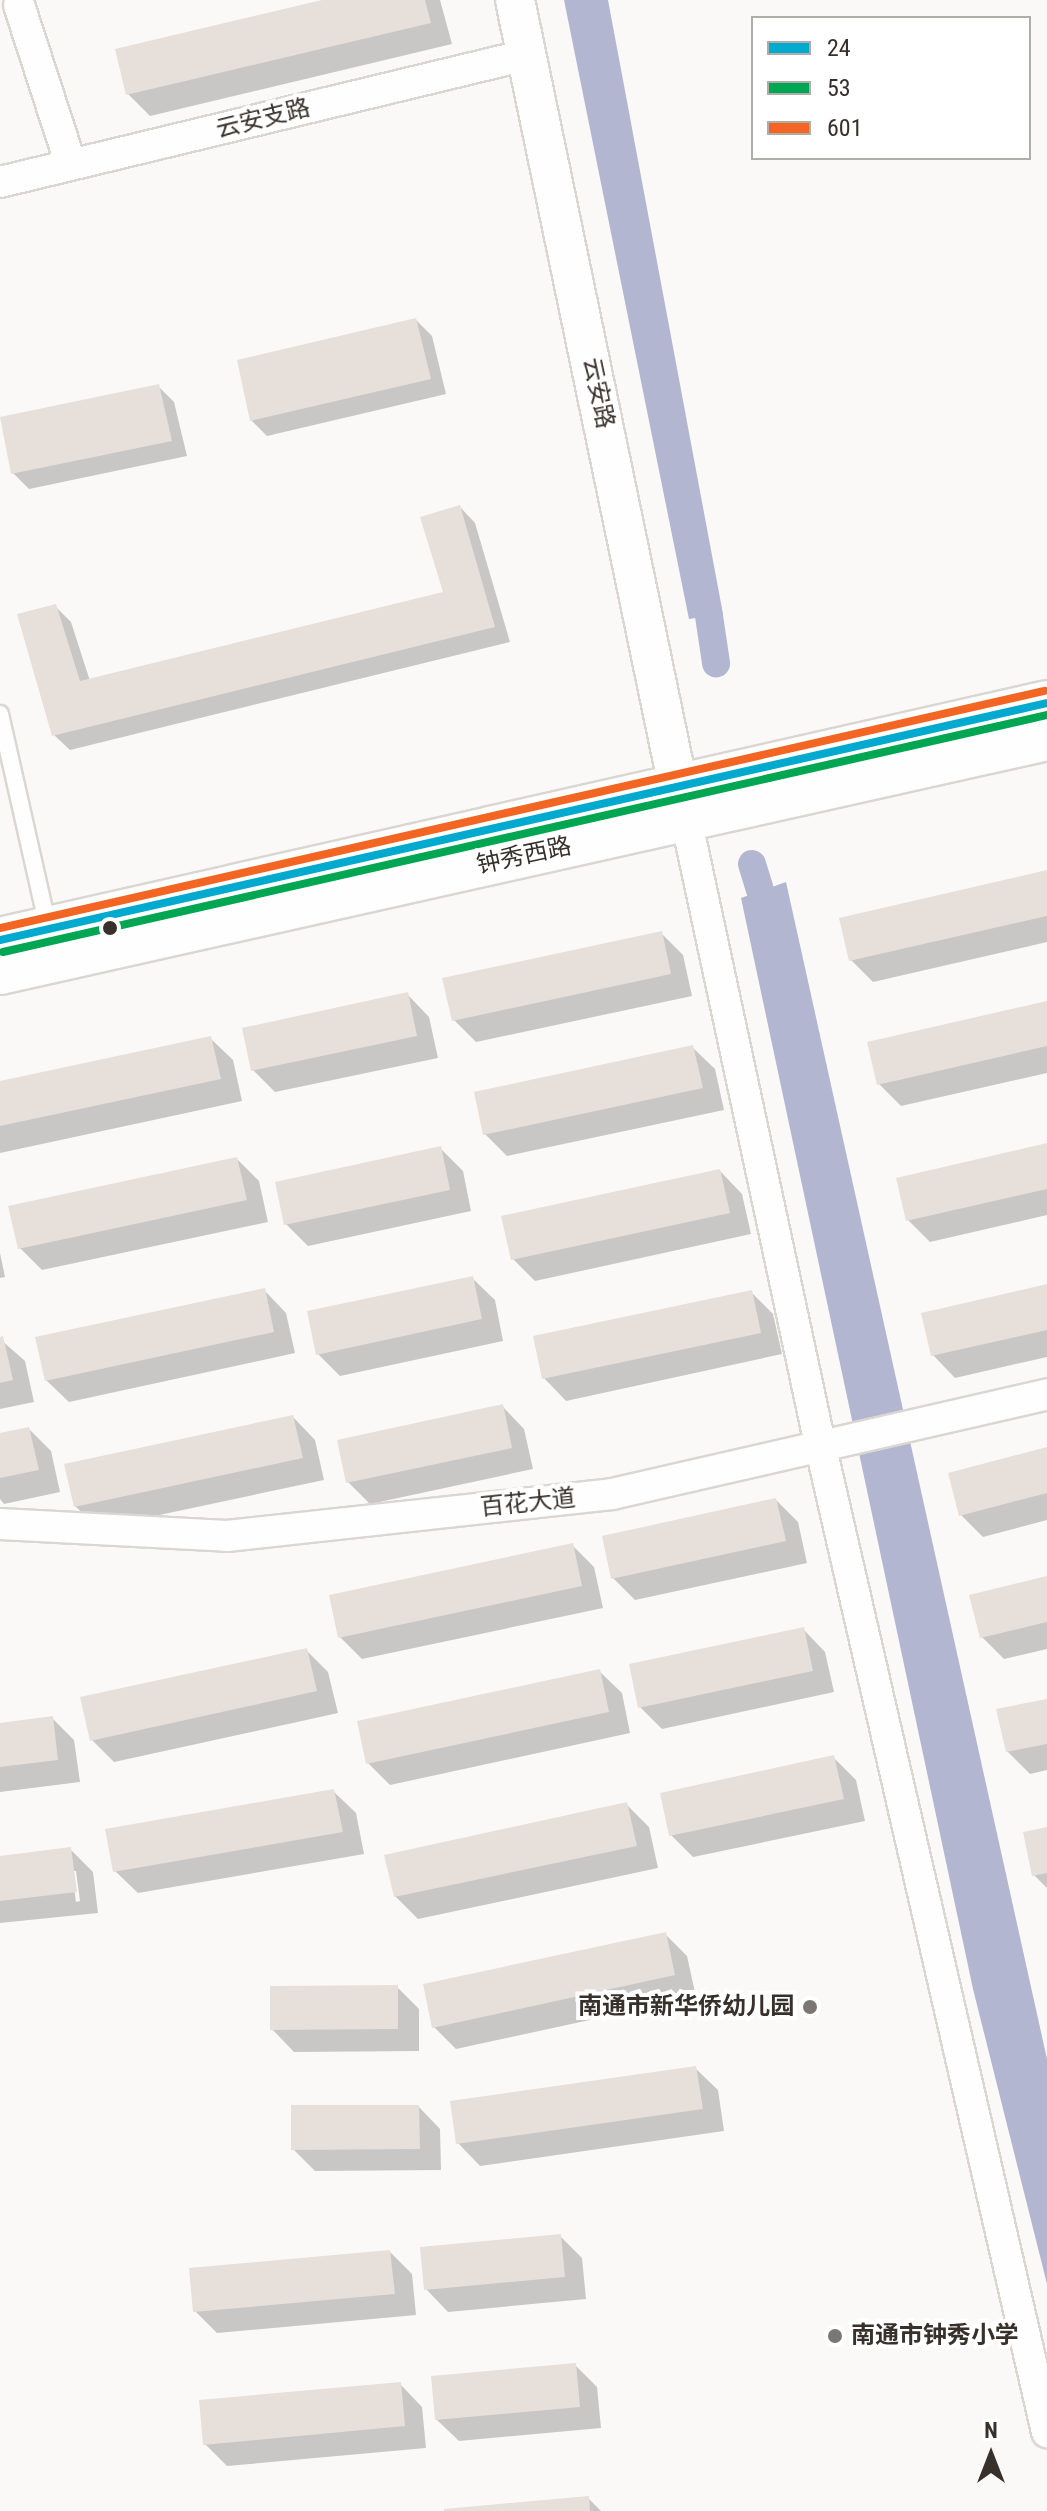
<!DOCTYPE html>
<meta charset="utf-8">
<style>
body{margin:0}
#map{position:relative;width:1047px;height:2511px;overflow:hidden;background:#fbf9f7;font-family:"Roboto Condensed","Noto Sans SC",sans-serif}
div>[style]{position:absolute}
.water>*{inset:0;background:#b3b6d0}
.shadow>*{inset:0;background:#0003}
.canal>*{height:28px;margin:-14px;padding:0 14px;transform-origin:14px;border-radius:14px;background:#b3b6d0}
.building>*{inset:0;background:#e7dfd9}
.roads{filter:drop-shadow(2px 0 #dad6d2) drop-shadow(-2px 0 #dad6d2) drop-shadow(0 2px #dad6d2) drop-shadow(0 -2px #dad6d2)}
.service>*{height:16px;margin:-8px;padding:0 8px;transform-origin:8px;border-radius:8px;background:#fefefe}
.minor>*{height:30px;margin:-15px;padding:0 15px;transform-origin:15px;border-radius:15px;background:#fefefe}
.tertiary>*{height:38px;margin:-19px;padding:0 19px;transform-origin:19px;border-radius:19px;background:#fefefe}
.primary>*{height:44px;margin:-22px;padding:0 22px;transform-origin:22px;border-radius:22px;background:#fefefe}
.bus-1>*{height:8px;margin:-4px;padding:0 4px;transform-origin:4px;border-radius:4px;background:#00a9ce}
.bus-2>*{height:8px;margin:-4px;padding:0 4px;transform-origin:4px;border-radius:4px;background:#00a651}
.bus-3>*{height:8px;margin:-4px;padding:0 4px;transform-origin:4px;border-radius:4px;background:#f26522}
.dots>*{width:22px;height:22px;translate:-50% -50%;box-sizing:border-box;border:4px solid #fff;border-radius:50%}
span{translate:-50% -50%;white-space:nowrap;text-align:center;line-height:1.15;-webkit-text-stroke:8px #fff;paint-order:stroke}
.street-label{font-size:24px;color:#38312b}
.poi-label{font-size:24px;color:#38312b;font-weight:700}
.right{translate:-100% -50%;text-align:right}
.left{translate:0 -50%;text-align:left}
.legend{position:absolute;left:751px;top:16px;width:280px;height:144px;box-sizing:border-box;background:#fff;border:2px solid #afadaa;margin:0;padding:10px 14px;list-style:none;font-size:24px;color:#38312b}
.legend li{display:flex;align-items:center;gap:16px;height:40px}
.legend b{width:40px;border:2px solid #afadaa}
.north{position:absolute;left:951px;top:2415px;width:80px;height:80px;-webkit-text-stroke:6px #fff;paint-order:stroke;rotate:0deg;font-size:22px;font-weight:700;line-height:32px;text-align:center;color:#38312b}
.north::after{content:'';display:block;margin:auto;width:28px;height:36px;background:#38312b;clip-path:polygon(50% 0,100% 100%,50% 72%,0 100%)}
</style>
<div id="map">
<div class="water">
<div style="clip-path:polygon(564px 0,608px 0,723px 614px,689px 619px)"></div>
<div style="clip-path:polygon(786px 882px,1047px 2059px,1047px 2284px,973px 1989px,741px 898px)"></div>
</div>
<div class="shadow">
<div style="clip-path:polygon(331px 0,440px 0,452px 44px,150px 116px,128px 94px)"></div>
<div style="clip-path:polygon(416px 320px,432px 336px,446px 394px,267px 436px,251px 420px)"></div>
<div style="clip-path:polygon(158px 386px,174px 402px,187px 456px,29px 489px,13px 473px)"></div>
<div style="clip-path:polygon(460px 507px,475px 523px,510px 642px,70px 750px,54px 735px,56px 607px,71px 622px,90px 681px,445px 594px)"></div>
<div style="clip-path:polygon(1047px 872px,1047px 942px,873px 982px,851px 960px)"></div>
<div style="clip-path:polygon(661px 933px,683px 955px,692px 996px,476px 1042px,454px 1020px)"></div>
<div style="clip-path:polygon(407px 994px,429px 1017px,438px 1058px,275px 1092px,253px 1070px)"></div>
<div style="clip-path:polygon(1047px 1003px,1047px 1073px,901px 1106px,879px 1084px)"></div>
<div style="clip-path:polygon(210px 1038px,233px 1060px,242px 1101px,0 1153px,0 1083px)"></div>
<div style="clip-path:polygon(692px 1047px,715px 1069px,724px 1110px,507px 1156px,485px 1134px)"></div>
<div style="clip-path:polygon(1047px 1145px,1047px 1215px,930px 1242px,908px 1220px)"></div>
<div style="clip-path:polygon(440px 1148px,463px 1171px,471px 1211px,308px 1246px,286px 1224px)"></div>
<div style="clip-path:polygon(237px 1159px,259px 1181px,268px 1222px,42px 1270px,20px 1248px)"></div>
<div style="clip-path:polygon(720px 1171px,742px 1194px,751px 1234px,535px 1281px,513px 1259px)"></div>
<div style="clip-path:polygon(0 1253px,5px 1277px,0 1278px)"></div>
<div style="clip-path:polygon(472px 1278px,495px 1300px,503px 1341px,340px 1376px,318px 1354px)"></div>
<div style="clip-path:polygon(1047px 1287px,1047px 1357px,955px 1378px,933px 1355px)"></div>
<div style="clip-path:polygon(264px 1290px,286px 1313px,295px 1353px,69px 1402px,46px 1380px)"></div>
<div style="clip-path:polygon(751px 1292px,773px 1314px,782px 1354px,566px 1401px,544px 1378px)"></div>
<div style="clip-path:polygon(0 1339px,25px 1361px,34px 1402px,0 1409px)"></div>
<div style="clip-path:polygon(502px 1406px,524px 1429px,533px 1469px,370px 1504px,348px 1482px)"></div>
<div style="clip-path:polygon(293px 1417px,315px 1440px,324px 1480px,98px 1528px,75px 1506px)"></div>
<div style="clip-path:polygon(29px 1429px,51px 1451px,60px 1492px,4px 1504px,0 1499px,0 1435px)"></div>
<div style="clip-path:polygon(1047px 1449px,1047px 1520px,983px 1537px,961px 1515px)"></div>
<div style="clip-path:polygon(776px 1500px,798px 1522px,807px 1563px,635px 1600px,613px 1578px)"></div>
<div style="clip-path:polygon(572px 1545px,594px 1567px,603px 1608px,362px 1659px,340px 1637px)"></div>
<div style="clip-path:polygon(1047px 1578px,1047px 1649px,1004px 1659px,982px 1637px)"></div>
<div style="clip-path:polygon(803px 1629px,825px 1652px,834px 1692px,662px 1729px,640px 1707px)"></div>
<div style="clip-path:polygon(306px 1650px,328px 1672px,338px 1713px,114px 1762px,92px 1740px)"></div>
<div style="clip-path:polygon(599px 1671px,622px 1693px,630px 1733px,390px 1785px,368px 1763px)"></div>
<div style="clip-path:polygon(1047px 1701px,1047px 1770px,1030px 1774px,1007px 1751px)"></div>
<div style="clip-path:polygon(52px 1718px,74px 1740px,80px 1782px,0 1792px,0 1725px)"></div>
<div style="clip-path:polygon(834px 1758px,856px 1780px,865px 1821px,693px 1857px,671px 1835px)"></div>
<div style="clip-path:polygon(333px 1791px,356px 1813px,364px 1854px,138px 1893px,115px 1871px)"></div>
<div style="clip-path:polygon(627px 1805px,649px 1827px,658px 1868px,418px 1919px,395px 1896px)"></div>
<div style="clip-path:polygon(1047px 1829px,1047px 1888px,1034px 1875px)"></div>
<div style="clip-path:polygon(evenodd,71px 1850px,93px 1872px,98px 1913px,0 1923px,0 1857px,71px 1850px,72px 1871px,76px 1871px,80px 1901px,76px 1902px,72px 1871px)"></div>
<div style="clip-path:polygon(665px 1934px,687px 1956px,696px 1997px,456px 2049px,434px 2027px)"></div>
<div style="clip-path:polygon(397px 1987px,419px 2009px,419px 2051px,294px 2052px,272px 2029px)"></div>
<div style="clip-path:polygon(695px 2068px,718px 2090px,724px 2131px,480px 2166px,458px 2143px)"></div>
<div style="clip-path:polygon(418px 2106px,440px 2129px,441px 2170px,315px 2171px,293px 2149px)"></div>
<div style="clip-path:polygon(560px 2236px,582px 2258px,586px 2299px,448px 2312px,426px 2289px)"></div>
<div style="clip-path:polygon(390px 2252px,412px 2274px,416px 2315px,217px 2333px,195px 2311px)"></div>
<div style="clip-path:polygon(575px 2365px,597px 2387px,601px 2428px,459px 2441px,436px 2419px)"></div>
<div style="clip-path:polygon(400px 2384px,422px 2407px,426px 2448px,227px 2466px,205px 2444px)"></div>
<div style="clip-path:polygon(588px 2498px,601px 2511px,445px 2511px)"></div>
</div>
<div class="canal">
<div style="left:709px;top:616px;width:48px;rotate:81.5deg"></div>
<div style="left:752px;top:864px;width:28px;rotate:73deg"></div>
</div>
<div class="building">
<div style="clip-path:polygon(322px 0,425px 0,431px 23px,126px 95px,115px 49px)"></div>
<div style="clip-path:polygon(416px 318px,431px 379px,250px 421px,237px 360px)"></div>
<div style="clip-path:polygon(159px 384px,172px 441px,11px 474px,0 417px)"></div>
<div style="clip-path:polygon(460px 505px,495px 627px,52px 736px,17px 614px,56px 604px,80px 681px,443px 592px,420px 517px)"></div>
<div style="clip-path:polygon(1047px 870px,1047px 916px,849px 961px,839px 918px)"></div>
<div style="clip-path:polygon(662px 931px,671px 974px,452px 1021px,442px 978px)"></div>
<div style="clip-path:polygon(408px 992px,417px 1036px,251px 1071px,242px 1028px)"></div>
<div style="clip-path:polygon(1047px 1001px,1047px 1046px,877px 1085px,867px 1042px)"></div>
<div style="clip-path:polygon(211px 1036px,221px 1079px,0 1126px,0 1081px)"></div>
<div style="clip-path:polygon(693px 1045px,703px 1088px,483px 1135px,474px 1092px)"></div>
<div style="clip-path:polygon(1047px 1143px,1047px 1189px,906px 1221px,896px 1178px)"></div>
<div style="clip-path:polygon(441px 1146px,450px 1190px,284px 1225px,275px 1182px)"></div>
<div style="clip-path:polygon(237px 1157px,247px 1200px,18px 1249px,8px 1206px)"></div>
<div style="clip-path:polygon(720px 1169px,730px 1213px,511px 1260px,501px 1216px)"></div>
<div style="clip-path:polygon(473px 1276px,482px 1319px,316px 1355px,307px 1311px)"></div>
<div style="clip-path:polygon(1047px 1284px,1047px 1330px,931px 1356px,921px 1313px)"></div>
<div style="clip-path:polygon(265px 1288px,274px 1332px,45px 1381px,35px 1337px)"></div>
<div style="clip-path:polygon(752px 1290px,761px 1333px,542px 1379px,533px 1336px)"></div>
<div style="clip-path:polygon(3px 1336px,13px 1380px,0 1383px,0 1337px)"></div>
<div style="clip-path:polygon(503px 1404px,512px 1448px,346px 1483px,337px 1440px)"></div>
<div style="clip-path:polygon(293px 1415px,303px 1458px,74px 1507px,64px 1464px)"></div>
<div style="clip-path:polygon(29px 1427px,39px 1470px,0 1478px,0 1433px)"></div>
<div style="clip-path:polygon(1047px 1447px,1047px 1493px,959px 1516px,948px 1473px)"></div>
<div style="clip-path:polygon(776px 1498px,786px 1541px,611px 1579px,602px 1536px)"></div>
<div style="clip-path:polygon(573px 1543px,582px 1586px,338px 1638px,329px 1595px)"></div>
<div style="clip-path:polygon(1047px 1576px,1047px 1622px,980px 1638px,969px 1595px)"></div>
<div style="clip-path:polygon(804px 1627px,813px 1671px,638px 1708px,629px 1664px)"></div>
<div style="clip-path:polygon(307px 1648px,317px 1691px,90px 1741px,80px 1697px)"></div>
<div style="clip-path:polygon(600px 1669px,609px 1712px,366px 1764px,357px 1721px)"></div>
<div style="clip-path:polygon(1047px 1699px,1047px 1744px,1006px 1752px,996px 1709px)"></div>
<div style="clip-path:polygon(53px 1716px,58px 1760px,0 1767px,0 1723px)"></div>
<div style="clip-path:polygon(834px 1755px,844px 1799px,669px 1836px,660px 1793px)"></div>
<div style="clip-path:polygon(334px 1789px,343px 1832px,113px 1872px,105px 1829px)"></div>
<div style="clip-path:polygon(627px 1802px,637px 1846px,394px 1897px,384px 1855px)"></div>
<div style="clip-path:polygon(1047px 1827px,1047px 1873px,1032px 1876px,1023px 1832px)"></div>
<div style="clip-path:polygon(71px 1847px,77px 1892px,0 1901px,0 1856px)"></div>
<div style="clip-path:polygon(666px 1932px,675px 1975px,432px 2028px,423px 1984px)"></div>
<div style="clip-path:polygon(398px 1985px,398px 2029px,270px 2030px,270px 1986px)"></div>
<div style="clip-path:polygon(696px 2066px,703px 2109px,456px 2144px,450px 2101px)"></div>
<div style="clip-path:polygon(291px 2105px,419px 2105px,420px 2149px,291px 2150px)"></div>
<div style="clip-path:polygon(561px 2234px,565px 2277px,424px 2290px,420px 2247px)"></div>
<div style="clip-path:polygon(390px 2250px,395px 2294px,193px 2312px,189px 2268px)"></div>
<div style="clip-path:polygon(576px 2363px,580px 2407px,435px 2420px,431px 2376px)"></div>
<div style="clip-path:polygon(401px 2382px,405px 2426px,203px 2445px,199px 2400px)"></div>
<div style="clip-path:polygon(589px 2496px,590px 2511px,444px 2511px,444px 2509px)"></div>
</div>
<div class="roads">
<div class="service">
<div style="left:0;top:714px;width:218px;rotate:77.3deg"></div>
</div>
<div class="minor">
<div style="left:19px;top:5px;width:168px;rotate:72deg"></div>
<div style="left:0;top:182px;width:541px;rotate:-13.57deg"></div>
<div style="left:682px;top:800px;width:659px;rotate:77.91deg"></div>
<div style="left:820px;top:1444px;width:1014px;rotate:77.06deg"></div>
<div style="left:0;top:1524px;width:227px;rotate:3deg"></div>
<div style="left:227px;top:1536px;width:387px;rotate:-6.2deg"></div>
<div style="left:612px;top:1494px;width:446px;rotate:-12.9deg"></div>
</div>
<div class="tertiary">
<div style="left:515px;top:0;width:803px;rotate:78.28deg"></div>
</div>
<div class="primary">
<div style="left:0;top:940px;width:1073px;rotate:-12.75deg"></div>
<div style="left:0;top:972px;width:1073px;rotate:-12.6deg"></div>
</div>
</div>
<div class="bus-1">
<div style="left:0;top:940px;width:1073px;rotate:-12.75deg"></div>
</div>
<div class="bus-2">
<div style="left:3px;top:952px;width:1071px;rotate:-12.79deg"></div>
</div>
<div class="bus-3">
<div style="left:0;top:928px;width:1071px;rotate:-12.79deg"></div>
</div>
<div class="dots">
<div style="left:110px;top:928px;background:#38312b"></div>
<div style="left:810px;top:2007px;background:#7c7772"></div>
<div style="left:835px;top:2336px;background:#7c7772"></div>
</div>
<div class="street-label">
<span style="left:263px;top:119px;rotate:-14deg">云安支路</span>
<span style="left:598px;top:393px;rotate:78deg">云安路</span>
<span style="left:524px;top:856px;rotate:-12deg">钟秀西路</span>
<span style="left:528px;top:1503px;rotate:-6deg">百花大道</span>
</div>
<div class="poi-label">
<span class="right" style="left:794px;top:2007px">南通市新华侨幼儿园</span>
<span class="left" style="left:851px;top:2336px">南通市钟秀小学</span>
</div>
<ul class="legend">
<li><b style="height:10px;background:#00a9ce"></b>24</li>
<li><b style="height:10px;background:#00a651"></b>53</li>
<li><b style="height:10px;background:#f26522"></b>601</li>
</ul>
<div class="north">N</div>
</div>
